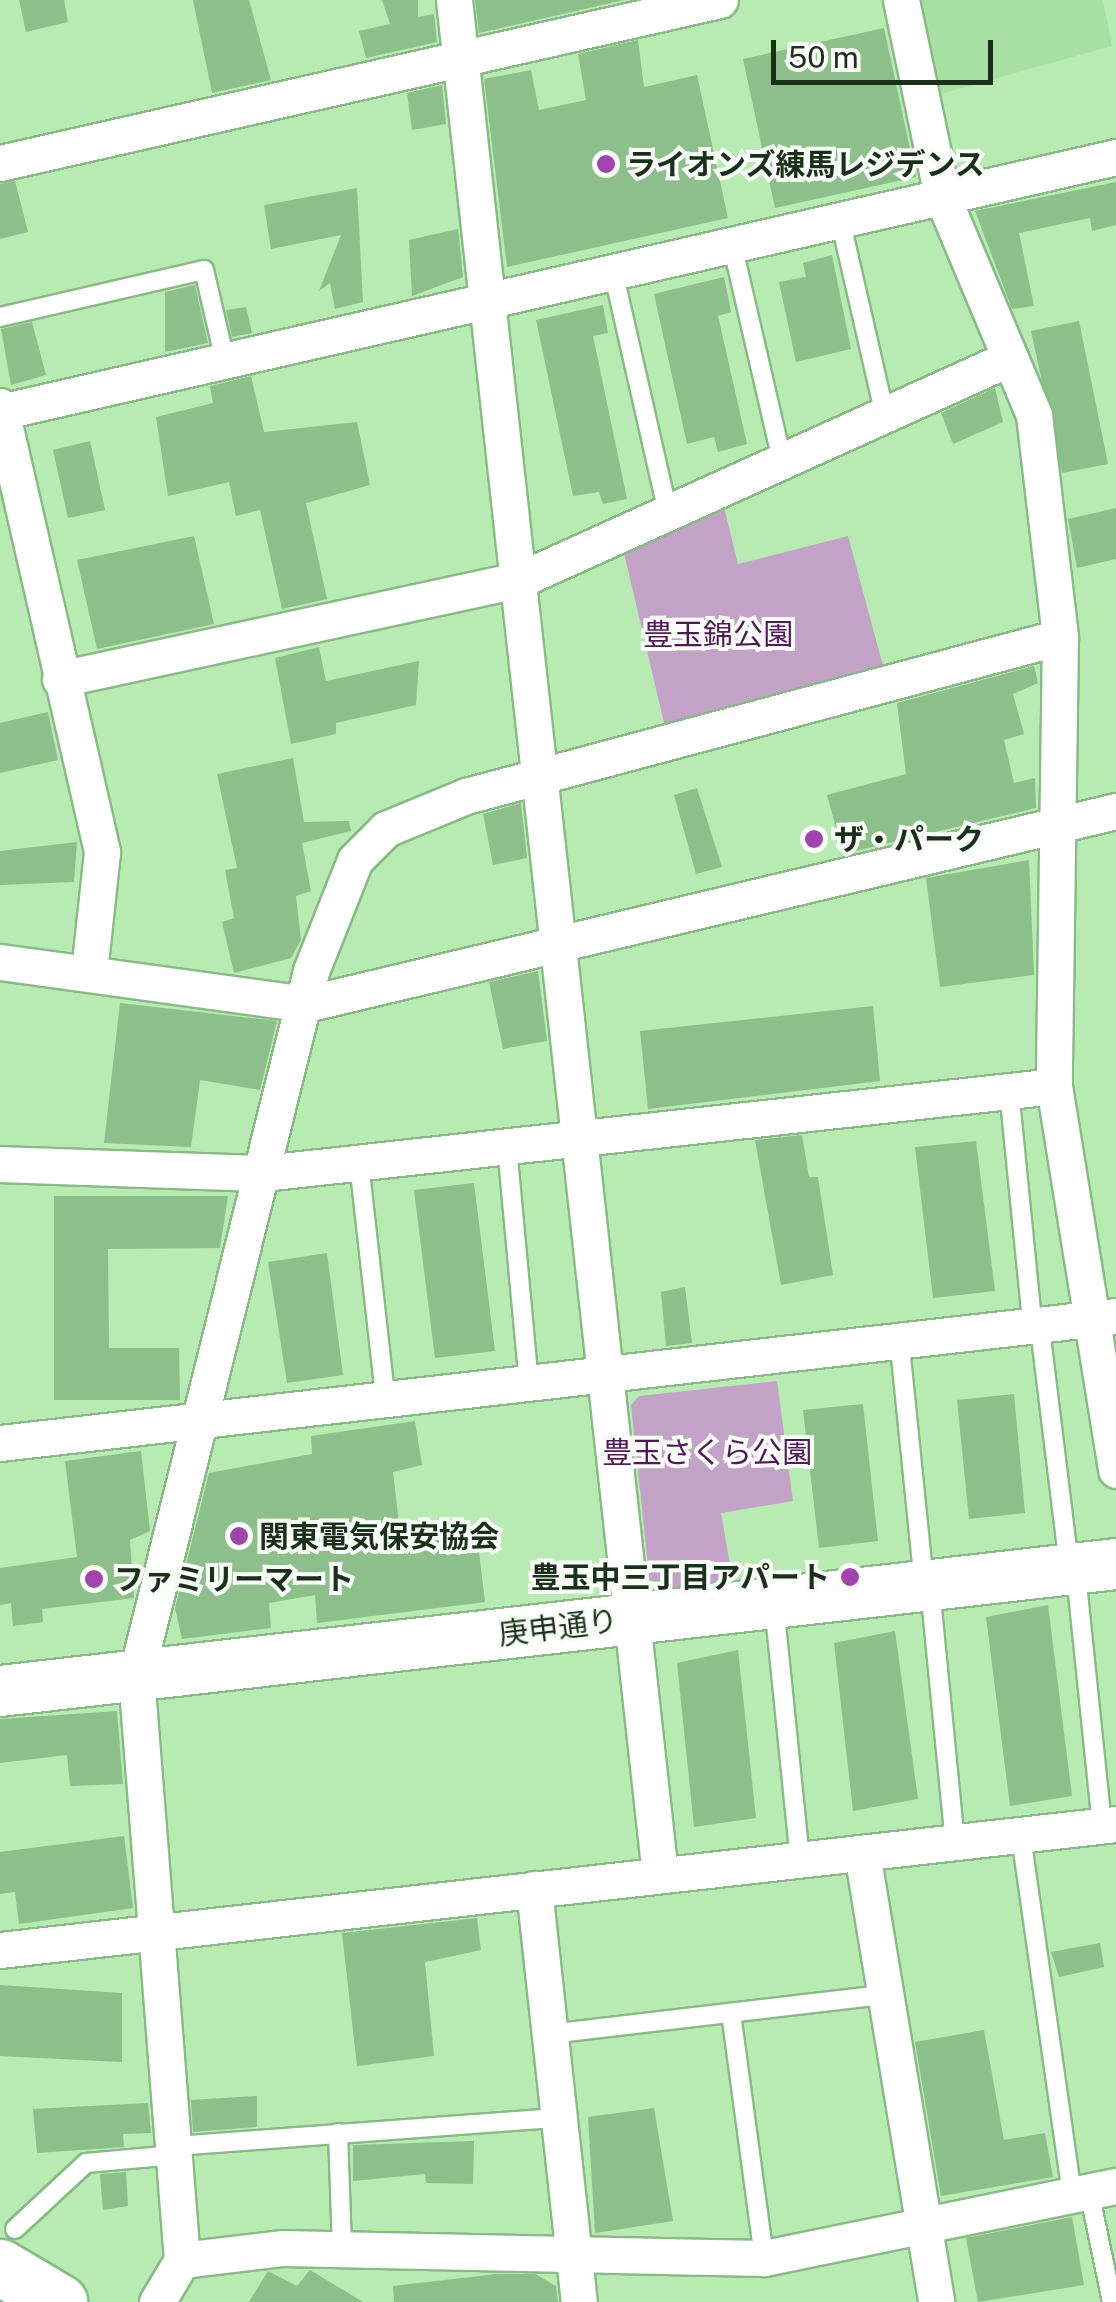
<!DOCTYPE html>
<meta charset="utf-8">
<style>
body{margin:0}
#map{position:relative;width:1116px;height:2302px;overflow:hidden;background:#b7ebb2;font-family:"Public Sans","Noto Sans JP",sans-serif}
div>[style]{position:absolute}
.built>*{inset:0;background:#a7e0a2}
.green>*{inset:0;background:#c3a2c7}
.building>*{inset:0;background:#8cbf89}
.roads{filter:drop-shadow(2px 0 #87ba84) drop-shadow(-2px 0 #87ba84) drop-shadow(0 2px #87ba84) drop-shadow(0 -2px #87ba84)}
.lane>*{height:18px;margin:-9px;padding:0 9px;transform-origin:9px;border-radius:9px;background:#fff}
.street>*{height:35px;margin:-17.5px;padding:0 17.5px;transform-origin:17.5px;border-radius:17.5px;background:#fff}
.secondary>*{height:50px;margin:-25px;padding:0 25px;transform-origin:25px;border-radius:25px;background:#fff}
.primary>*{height:55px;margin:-27.5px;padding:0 27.5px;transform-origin:27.5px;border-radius:27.5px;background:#fff}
.dots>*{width:28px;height:28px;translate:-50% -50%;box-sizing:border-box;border:5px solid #f8fdf8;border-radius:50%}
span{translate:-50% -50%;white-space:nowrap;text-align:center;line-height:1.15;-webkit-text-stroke:8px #f8fdf8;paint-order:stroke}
.poi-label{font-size:30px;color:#1b301a;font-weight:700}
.left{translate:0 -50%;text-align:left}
.right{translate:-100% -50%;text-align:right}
.park-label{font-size:30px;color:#54175c}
.street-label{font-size:30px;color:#1b301a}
.scale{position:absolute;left:771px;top:40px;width:222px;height:45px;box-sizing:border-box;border:5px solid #1b301a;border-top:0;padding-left:12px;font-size:30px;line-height:35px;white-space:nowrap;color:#1b301a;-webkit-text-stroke:8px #f8fdf8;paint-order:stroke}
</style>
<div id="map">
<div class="built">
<div style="clip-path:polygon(914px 0,1103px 0,1112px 46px,933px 96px)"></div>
</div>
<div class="green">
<div style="clip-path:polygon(723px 503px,738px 564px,848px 536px,883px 666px,665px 727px,623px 549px)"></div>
<div style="clip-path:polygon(777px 1381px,793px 1501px,721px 1513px,733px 1582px,660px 1590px,650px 1584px,631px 1405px,639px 1396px)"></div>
</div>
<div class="building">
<div style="clip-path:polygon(19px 0,64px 0,68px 22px,26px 32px)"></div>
<div style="clip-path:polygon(193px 0,249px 0,271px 80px,212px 93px)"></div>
<div style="clip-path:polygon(382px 0,418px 0,418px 17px,434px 14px,437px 42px,366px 58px,359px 31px,390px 24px)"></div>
<div style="clip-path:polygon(475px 0,624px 0,479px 33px)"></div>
<div style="clip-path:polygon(884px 28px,916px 177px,775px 208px,743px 59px)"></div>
<div style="clip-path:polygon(638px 40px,644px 87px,697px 75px,728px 218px,507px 267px,484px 79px,531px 70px,539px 110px,586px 100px,578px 54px)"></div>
<div style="clip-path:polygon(442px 85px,446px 124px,412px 130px,407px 93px)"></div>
<div style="clip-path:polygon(15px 181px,28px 232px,0 239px,0 184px)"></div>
<div style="clip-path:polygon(1116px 182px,1116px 225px,1092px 231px,1090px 218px,1019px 233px,1034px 306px,1012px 309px,975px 211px)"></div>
<div style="clip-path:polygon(357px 188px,363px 302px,335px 309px,330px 283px,319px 291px,341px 235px,271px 249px,264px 205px)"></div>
<div style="clip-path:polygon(458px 229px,463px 277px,412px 296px,409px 240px)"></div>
<div style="clip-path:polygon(832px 255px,851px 349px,796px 362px,779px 282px,806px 277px,803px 263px)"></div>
<div style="clip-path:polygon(724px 277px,731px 312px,718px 316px,747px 444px,718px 452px,714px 437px,687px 444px,654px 294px)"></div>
<div style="clip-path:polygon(195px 285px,208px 343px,165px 352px,165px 292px)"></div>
<div style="clip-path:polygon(603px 305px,608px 333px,593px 336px,627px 499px,603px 504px,599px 492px,573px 496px,536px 320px)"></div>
<div style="clip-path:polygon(246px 307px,252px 333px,232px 337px,226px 310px)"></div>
<div style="clip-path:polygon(1079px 321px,1108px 464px,1062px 473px,1031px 331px)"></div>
<div style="clip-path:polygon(32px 322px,46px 375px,11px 385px,1px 329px)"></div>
<div style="clip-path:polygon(251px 376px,264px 432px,357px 422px,370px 485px,306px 503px,327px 599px,282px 609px,260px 510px,236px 516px,229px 482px,168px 496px,156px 417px,213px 403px,210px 386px)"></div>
<div style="clip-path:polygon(995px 388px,1003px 422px,953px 444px,941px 413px)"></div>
<div style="clip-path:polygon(90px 441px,105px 510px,68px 518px,53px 450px)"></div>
<div style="clip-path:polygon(1116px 508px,1116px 559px,1077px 568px,1068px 519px)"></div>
<div style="clip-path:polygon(194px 536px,214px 624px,97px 649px,77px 560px)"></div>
<div style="clip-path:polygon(319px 647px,326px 681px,419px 661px,416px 705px,336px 723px,336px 734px,291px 744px,275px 658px)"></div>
<div style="clip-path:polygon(1034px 666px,1038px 683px,1013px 694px,1024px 734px,1004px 740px,1014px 783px,1035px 778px,1036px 808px,843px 854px,827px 795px,906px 774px,897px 703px)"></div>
<div style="clip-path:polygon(48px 712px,58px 760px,0 773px,0 723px)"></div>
<div style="clip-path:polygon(293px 758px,304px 822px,349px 821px,351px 831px,302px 843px,311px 891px,296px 896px,301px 940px,291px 958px,234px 973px,222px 922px,234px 918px,225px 870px,237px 868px,217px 774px)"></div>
<div style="clip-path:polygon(697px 788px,722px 867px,696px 874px,674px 795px)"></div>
<div style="clip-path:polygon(521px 803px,527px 858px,493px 865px,483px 814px)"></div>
<div style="clip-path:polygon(77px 842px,74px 882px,0 885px,0 851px)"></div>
<div style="clip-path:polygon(1029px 860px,1034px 975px,940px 987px,926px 878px)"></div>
<div style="clip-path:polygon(538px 971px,547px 1041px,503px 1049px,489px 982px)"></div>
<div style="clip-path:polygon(120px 1003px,277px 1021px,260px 1090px,200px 1080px,191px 1147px,104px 1143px)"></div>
<div style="clip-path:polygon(873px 1006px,880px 1081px,648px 1109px,640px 1031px)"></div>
<div style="clip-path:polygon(802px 1135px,809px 1177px,818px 1177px,833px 1275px,781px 1285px,755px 1140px)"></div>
<div style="clip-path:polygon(976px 1141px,995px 1291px,933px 1298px,915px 1147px)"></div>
<div style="clip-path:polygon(474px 1183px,495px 1351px,435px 1358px,414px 1190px)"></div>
<div style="clip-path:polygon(54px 1196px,228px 1196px,220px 1248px,108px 1249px,109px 1348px,179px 1348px,180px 1400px,54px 1400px)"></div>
<div style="clip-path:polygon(327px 1253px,343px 1375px,287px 1383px,268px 1262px)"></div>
<div style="clip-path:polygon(685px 1287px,692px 1343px,666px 1346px,661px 1292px)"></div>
<div style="clip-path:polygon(1014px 1394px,1025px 1513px,969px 1519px,957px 1400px)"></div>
<div style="clip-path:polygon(863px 1404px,878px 1541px,819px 1548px,803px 1410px)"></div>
<div style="clip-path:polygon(415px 1421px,422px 1465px,393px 1472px,401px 1541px,476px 1527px,485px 1602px,317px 1623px,315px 1595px,269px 1603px,271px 1628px,182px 1639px,175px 1608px,209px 1473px,312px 1454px,311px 1436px)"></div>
<div style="clip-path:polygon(141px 1451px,150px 1531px,130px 1540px,134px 1598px,42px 1609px,43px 1622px,13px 1626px,11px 1603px,0 1605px,0 1568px,77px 1557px,65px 1461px)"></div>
<div style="clip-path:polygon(1048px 1605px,1072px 1796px,1010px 1806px,986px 1617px)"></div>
<div style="clip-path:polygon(895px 1631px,918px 1799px,853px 1811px,834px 1643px)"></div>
<div style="clip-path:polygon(738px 1650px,756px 1818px,694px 1827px,677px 1663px)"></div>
<div style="clip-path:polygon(117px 1711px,123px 1784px,70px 1786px,67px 1755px,0 1763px,0 1719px)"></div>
<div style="clip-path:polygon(124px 1836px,133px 1908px,19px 1924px,15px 1892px,0 1894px,0 1852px)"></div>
<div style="clip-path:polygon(477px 1918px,481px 1950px,425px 1962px,434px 2056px,357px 2066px,342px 1933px)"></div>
<div style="clip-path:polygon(1100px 1943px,1104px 1967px,1059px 1977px,1051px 1952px)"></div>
<div style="clip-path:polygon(0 1985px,122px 1993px,122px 2062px,0 2056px)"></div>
<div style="clip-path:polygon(984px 2030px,1004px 2140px,1045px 2133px,1053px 2177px,941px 2196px,915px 2042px)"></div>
<div style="clip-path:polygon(257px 2096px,257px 2127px,193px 2132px,191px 2100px)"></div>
<div style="clip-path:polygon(148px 2103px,151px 2133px,123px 2134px,124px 2147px,37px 2153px,33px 2109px)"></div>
<div style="clip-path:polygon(654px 2108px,673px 2221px,595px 2233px,588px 2117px)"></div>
<div style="clip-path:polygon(474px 2141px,473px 2184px,426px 2183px,425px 2174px,353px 2181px,353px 2145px)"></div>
<div style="clip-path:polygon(126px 2172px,128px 2206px,103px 2210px,100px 2174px)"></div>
<div style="clip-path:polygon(1072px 2217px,1084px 2285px,978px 2302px,966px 2238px)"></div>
<div style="clip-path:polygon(310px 2270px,363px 2302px,249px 2302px,268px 2271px,297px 2286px)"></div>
<div style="clip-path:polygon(497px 2274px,535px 2274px,556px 2286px,558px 2302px,394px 2302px,393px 2286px)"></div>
</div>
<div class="roads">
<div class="lane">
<div style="left:840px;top:219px;width:201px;rotate:77.1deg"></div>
<div style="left:732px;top:244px;width:223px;rotate:77deg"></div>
<div style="left:613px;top:271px;width:248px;rotate:77.2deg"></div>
<div style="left:0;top:317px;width:209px;rotate:-13deg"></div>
<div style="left:204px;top:270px;width:92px;rotate:76.9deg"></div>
<div style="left:1009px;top:1090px;width:240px;rotate:84.3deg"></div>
<div style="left:507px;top:1147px;width:239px;rotate:84.7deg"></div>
<div style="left:359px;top:1163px;width:242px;rotate:83.6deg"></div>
<div style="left:1040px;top:1329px;width:239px;rotate:83deg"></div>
<div style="left:900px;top:1347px;width:239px;rotate:84.2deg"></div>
<div style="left:1076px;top:1574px;width:252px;rotate:84.1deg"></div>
<div style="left:930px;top:1588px;width:256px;rotate:84.4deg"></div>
<div style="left:774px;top:1604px;width:257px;rotate:84.2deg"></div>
<div style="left:1021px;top:1836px;width:361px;rotate:81.9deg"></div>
<div style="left:731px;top:2013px;width:247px;rotate:82.3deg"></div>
<div style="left:550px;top:2034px;width:334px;rotate:-6.7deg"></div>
<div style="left:338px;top:2133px;width:116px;rotate:88deg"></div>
<div style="left:174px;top:2146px;width:385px;rotate:-4.2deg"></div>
<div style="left:1089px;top:2191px;width:113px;rotate:78.3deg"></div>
<div style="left:15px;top:2229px;width:97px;rotate:-42.9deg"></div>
<div style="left:86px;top:2163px;width:89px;rotate:-5.1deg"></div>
</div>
<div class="street">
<div style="left:454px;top:0;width:1886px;rotate:83.73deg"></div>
<div style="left:901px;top:0;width:200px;rotate:78.2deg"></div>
<div style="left:942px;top:196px;width:238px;rotate:67.2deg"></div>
<div style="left:1034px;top:415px;width:224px;rotate:83.3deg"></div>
<div style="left:1060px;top:637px;width:449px;rotate:90.8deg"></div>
<div style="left:1054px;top:1086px;width:389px;rotate:80.8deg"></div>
<div style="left:0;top:163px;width:738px;rotate:-12.76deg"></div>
<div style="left:0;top:406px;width:458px;rotate:77.1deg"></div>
<div style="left:102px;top:852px;width:121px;rotate:96.2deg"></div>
<div style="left:0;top:412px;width:1145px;rotate:-12.87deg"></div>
<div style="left:60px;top:679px;width:470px;rotate:-12.2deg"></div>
<div style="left:519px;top:580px;width:539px;rotate:-24.33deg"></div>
<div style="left:0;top:962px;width:309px;rotate:7.8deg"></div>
<div style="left:306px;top:1004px;width:833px;rotate:-13.4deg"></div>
<div style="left:0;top:1164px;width:264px;rotate:2deg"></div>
<div style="left:264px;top:1173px;width:795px;rotate:-6.28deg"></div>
<div style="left:0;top:1443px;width:1123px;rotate:-6.49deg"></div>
<div style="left:862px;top:1853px;width:455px;rotate:80.6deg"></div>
<div style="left:534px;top:1889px;width:415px;rotate:83.8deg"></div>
<div style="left:0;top:1950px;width:1123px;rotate:-6.44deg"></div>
<div style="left:182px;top:2260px;width:102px;rotate:-6.8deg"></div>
<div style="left:283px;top:2248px;width:481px;rotate:1.2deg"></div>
<div style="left:764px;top:2258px;width:359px;rotate:-11.6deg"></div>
<div style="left:157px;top:2302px;width:49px;rotate:-59.2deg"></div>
<div style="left:182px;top:2260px;width:586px;rotate:-94.5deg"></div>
<div style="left:136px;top:1676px;width:726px;rotate:-76.06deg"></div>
<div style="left:311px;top:971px;width:119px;rotate:-68.4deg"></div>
<div style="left:355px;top:860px;width:44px;rotate:-45deg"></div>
<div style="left:386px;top:829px;width:87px;rotate:-22.4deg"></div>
<div style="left:466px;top:796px;width:615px;rotate:-14.99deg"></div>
</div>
<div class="secondary">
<div style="left:0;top:1691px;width:1123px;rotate:-6.49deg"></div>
</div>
<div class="primary">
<div style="left:0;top:2267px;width:69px;rotate:30.7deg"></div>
</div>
</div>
<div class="dots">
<div style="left:606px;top:164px;background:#a144ae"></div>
<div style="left:814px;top:839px;background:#a144ae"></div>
<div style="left:239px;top:1536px;background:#a144ae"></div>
<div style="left:850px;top:1577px;background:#a144ae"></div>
<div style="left:94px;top:1579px;background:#a144ae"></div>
</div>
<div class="poi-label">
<span class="left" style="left:626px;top:164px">ライオンズ練馬レジデンス</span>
<span class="left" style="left:834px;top:839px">ザ・パーク</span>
<span class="left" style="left:259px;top:1536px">関東電気保安協会</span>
<span class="right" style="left:830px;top:1577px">豊玉中三丁目アパート</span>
<span class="left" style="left:114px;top:1579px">ファミリーマート</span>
</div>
<div class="park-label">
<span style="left:718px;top:634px">豊玉錦公園</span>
<span style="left:707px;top:1452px">豊玉さくら公園</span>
</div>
<div class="street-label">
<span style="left:558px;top:1627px;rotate:-7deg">庚申通り</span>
</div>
<div class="scale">50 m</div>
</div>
